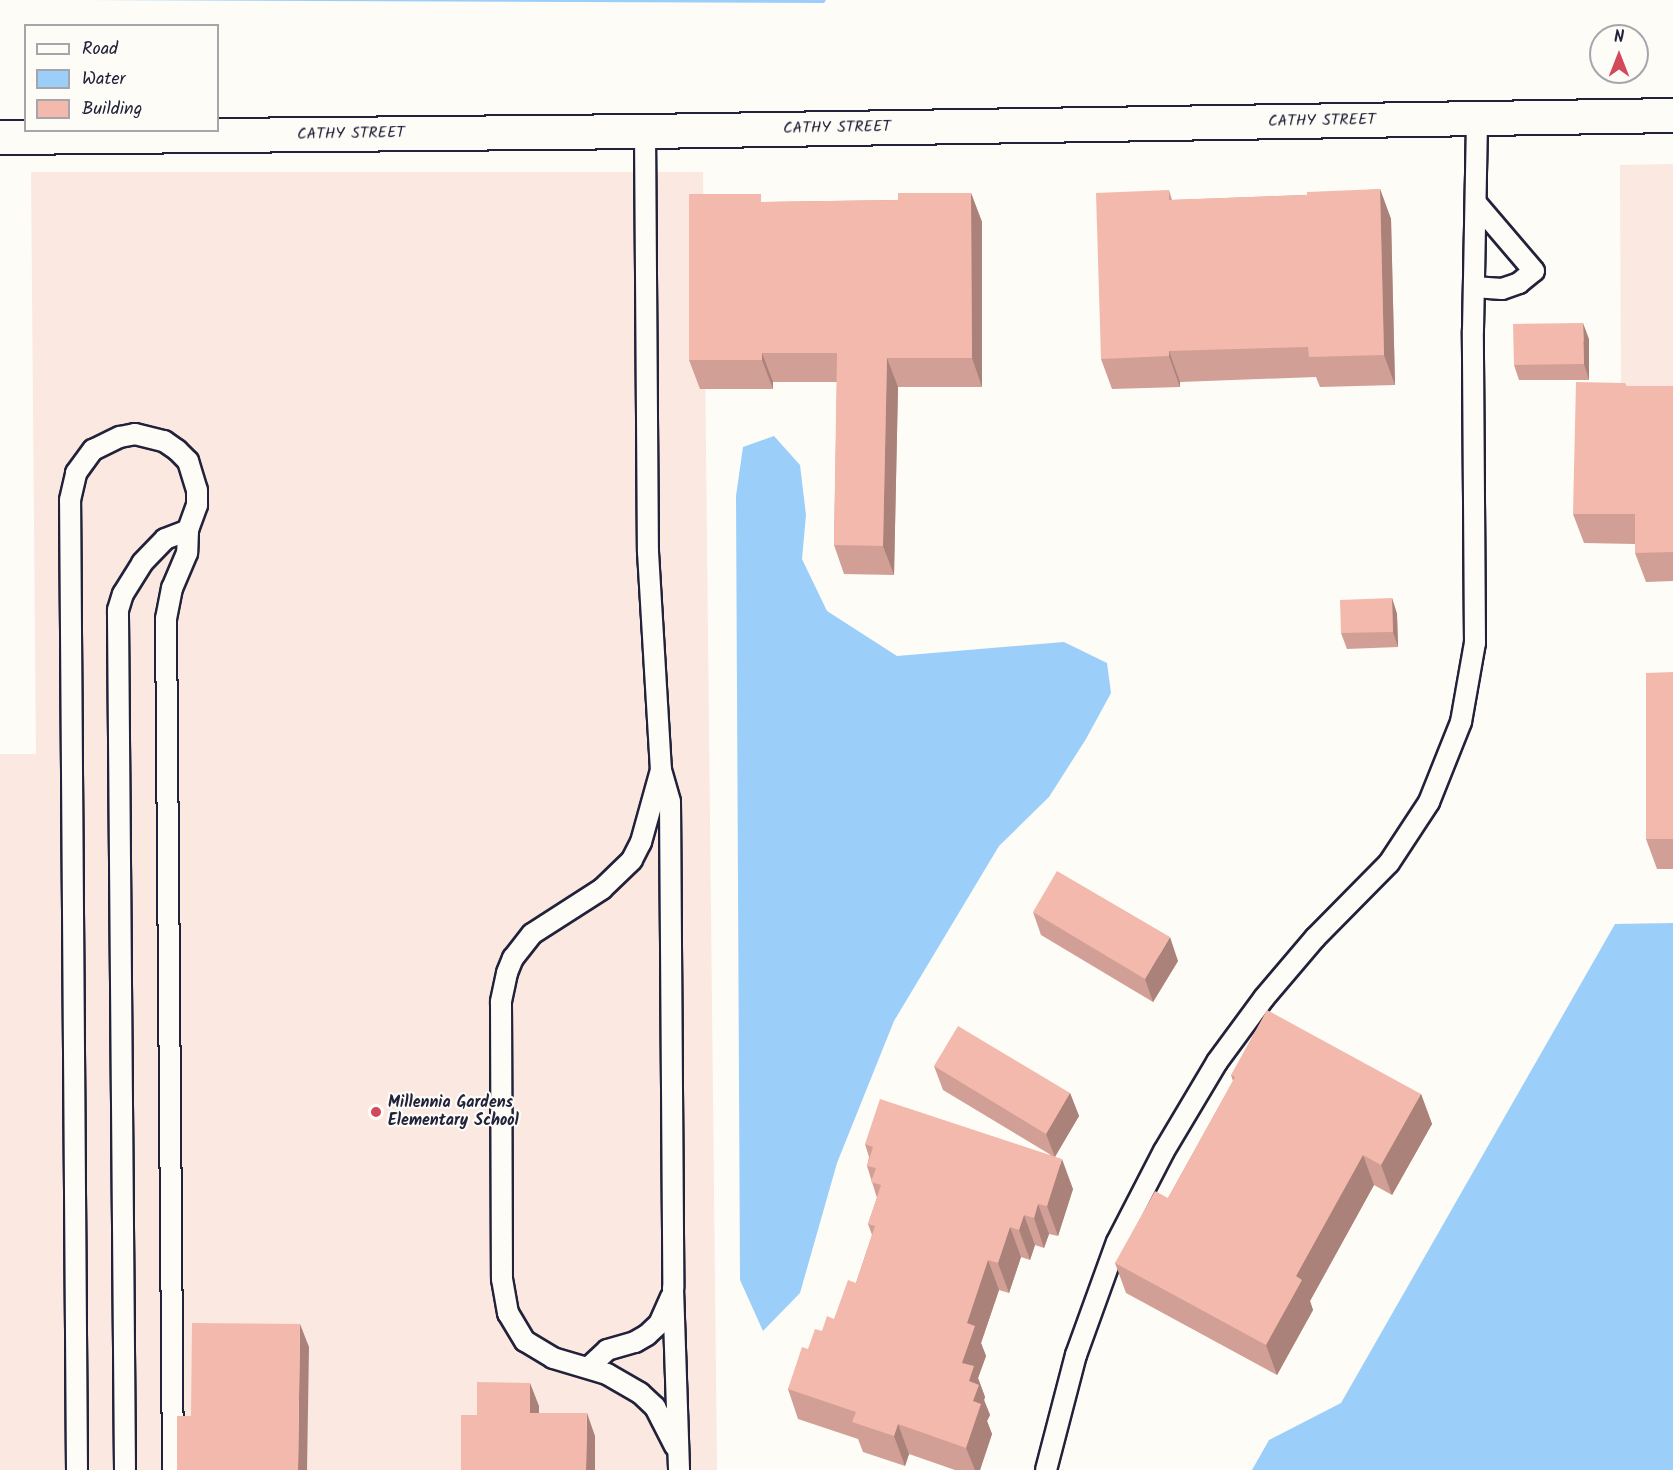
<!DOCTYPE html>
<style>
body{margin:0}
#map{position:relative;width:1673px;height:1470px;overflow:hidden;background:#fdfcf7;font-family:Kalam,sans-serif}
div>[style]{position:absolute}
.built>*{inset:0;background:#fae8e1}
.water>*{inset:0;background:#9bcff9}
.roads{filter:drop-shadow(2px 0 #22223b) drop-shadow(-2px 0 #22223b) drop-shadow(0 2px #22223b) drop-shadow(0 -2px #22223b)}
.service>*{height:20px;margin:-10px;padding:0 10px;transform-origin:10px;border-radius:10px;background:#fdfcf7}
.minor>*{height:33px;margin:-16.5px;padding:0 16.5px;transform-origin:16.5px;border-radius:16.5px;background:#fdfcf7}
.wall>*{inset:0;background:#d19f95}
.shaded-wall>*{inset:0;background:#aa8279}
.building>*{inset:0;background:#f3b9ad}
.dots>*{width:16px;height:16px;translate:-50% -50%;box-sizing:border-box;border:3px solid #fdfcf7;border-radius:50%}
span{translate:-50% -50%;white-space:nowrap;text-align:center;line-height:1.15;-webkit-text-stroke:4.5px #fdfcf7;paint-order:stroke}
.street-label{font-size:16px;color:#22223b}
.poi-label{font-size:16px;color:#22223b;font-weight:700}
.left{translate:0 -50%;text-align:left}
.legend{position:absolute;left:24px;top:24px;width:195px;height:108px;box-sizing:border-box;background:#fdfcf7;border:2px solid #a5a5ac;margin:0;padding:8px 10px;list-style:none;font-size:18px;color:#22223b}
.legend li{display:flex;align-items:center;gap:12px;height:30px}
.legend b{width:30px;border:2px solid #a5a5ac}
.north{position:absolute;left:1589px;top:24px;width:60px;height:60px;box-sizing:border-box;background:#fdfcf7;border:2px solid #a5a5ac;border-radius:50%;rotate:0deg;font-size:16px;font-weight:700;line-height:24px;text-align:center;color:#22223b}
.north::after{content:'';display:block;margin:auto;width:21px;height:27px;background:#d1495b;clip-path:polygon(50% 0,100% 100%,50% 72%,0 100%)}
</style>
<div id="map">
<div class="built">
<div style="clip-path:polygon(1673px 164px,1673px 392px,1621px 393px,1620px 165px)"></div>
<div style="clip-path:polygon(31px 172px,703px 172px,717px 1470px,0 1470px,0 754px,36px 754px)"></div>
</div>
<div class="water">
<div style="clip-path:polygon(89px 0,826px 0,824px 3px)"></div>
<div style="clip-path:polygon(774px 436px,800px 465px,806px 515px,802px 559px,827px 611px,897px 656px,1064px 642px,1107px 663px,1111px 693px,1086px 739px,1049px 797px,999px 846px,894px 1021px,837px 1163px,800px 1293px,763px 1331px,740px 1280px,736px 496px,743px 447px)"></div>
<div style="clip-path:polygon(1673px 923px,1673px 1470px,1252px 1470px,1269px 1440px,1341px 1403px,1615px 924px)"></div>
</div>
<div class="roads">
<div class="service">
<div style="left:645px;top:131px;width:421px;rotate:89.6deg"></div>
<div style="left:648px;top:552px;width:218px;rotate:86.6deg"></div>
<div style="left:661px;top:770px;width:33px;rotate:74deg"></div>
<div style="left:670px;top:802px;width:486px;rotate:89.6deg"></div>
<div style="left:673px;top:1288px;width:182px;rotate:88.1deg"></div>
<div style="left:1474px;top:287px;width:28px;rotate:4deg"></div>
<div style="left:1502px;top:289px;width:18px;rotate:-19deg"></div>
<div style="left:1519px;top:283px;width:19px;rotate:-39deg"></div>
<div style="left:1534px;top:271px;width:89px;rotate:-130.5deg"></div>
<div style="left:661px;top:770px;width:75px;rotate:105.5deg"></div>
<div style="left:641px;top:842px;width:20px;rotate:117deg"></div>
<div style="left:632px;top:860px;width:42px;rotate:136deg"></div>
<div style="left:602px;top:889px;width:83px;rotate:147.3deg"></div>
<div style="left:532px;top:934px;width:31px;rotate:128deg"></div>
<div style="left:513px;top:958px;width:16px;rotate:112deg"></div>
<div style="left:507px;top:973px;width:30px;rotate:102deg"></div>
<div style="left:501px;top:1002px;width:277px;rotate:89.8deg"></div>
<div style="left:502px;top:1279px;width:35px;rotate:80deg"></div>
<div style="left:508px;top:1313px;width:33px;rotate:59deg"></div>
<div style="left:525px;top:1341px;width:33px;rotate:31deg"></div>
<div style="left:553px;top:1358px;width:56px;rotate:16.5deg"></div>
<div style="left:607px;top:1374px;width:38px;rotate:30deg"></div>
<div style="left:640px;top:1393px;width:21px;rotate:43deg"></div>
<div style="left:655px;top:1407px;width:44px;rotate:62.9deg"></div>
<div style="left:589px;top:1367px;width:25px;rotate:-43deg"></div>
<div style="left:607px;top:1350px;width:29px;rotate:-16deg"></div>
<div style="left:635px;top:1342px;width:14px;rotate:-30deg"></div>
<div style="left:647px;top:1335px;width:16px;rotate:-43deg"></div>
<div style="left:659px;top:1324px;width:30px;rotate:-66deg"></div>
<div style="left:77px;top:1470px;width:970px;rotate:-90.41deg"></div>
<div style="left:70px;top:500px;width:28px;rotate:-77deg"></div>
<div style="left:76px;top:473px;width:29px;rotate:-54deg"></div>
<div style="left:93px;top:450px;width:30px;rotate:-26deg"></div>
<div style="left:120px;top:437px;width:15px;rotate:-11deg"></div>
<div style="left:135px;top:434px;width:30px;rotate:14deg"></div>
<div style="left:164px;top:441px;width:16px;rotate:35deg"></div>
<div style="left:177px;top:450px;width:16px;rotate:45deg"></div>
<div style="left:188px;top:461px;width:30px;rotate:73deg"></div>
<div style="left:197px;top:490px;width:15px;rotate:90deg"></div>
<div style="left:197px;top:505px;width:27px;rotate:110deg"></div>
<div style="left:188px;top:530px;width:23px;rotate:92deg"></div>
<div style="left:187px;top:553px;width:38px;rotate:113deg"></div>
<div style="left:172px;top:588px;width:31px;rotate:101deg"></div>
<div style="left:166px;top:618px;width:852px;rotate:89.53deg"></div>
<div style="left:125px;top:1470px;width:860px;rotate:-90.47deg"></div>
<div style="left:118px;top:610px;width:17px;rotate:-73deg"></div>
<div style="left:123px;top:594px;width:36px;rotate:-58deg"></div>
<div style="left:142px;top:563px;width:33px;rotate:-46deg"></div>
<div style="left:165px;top:539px;width:25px;rotate:-21deg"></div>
<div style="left:1046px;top:1470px;width:119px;rotate:-75.4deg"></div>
<div style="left:1076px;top:1355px;width:120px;rotate:-70.1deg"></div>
<div style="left:1117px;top:1242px;width:102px;rotate:-62.7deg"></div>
<div style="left:1164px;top:1151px;width:104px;rotate:-59.2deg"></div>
<div style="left:1217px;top:1062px;width:79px;rotate:-53.7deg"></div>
<div style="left:1264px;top:998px;width:79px;rotate:-49.6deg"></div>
<div style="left:1315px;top:938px;width:105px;rotate:-45.4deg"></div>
<div style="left:1389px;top:863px;width:73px;rotate:-56.7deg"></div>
<div style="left:1429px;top:802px;width:86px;rotate:-68.2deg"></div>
<div style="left:1461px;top:722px;width:80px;rotate:-80deg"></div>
<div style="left:1475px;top:643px;width:313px;rotate:-90.4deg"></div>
<div style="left:1473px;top:330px;width:212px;rotate:-88.9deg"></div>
</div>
<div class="minor">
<div style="left:0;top:137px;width:645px;rotate:-0.53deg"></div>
<div style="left:645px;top:131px;width:1028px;rotate:-0.89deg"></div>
</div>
</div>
<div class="wall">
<div style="clip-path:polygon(1380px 189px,1391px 219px,1395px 385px,1320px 387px,1316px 377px,1180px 382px,1180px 387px,1112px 389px,1101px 359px,1169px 190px,1172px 200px,1307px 195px)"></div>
<div style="clip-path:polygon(971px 193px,982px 222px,982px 387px,898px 387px,894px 575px,844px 574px,834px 545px,837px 382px,773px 382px,773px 389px,700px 389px,689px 360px,763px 202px,898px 200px)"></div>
<div style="clip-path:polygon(1589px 339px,1589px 380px,1519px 380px,1514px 365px)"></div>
<div style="clip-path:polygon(1625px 383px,1626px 386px,1673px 386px,1673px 581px,1646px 582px,1635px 553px,1635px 544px,1584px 543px,1573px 514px)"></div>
<div style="clip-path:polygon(1392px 598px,1397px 614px,1398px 647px,1347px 649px,1341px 633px)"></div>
<div style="clip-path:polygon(1673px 672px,1673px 869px,1657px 869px,1646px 839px)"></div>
<div style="clip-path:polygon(1033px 912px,1178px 961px,1153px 1002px,1041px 935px)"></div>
<div style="clip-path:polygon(934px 1066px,1070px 1093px,1079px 1116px,1055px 1156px,1073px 1189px,1058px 1236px,1049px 1234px,1044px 1248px,1035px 1245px,1030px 1260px,1021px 1257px,1009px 1293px,999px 1290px,981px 1343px,986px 1356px,978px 1378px,985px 1397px,984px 1400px,990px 1415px,987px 1421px,992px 1434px,980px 1470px,955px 1470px,909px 1454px,905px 1466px,863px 1452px,858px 1439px,798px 1419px,788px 1389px,808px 1349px,822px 1331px,834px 1319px,856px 1283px,872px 1235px,868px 1224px,877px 1198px,867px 1166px,869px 1157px,865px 1144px,1051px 1155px,943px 1090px)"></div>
<div style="clip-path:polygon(1231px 1075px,1421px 1094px,1432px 1124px,1392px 1195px,1374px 1185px,1310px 1301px,1313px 1310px,1277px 1375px,1126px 1293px,1115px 1263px,1168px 1198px,1233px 1081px)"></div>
</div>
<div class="shaded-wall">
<div style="clip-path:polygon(1380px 189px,1391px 219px,1395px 385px,1384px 355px)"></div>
<div style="clip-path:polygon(971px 193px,982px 222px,982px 387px,972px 358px)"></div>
<div style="clip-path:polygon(1583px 323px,1589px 339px,1589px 380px,1584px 364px)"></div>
<div style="clip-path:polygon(1169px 351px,1180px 382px,1180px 387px,1169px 356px)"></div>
<div style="clip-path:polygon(762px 353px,773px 382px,773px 389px,762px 360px)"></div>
<div style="clip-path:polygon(887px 358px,898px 387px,894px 575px,883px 546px)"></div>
<div style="clip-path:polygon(1392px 598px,1397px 614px,1398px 647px,1393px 632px)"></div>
<div style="clip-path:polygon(1170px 937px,1178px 961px,1153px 1002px,1145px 979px)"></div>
<div style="clip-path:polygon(1070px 1093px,1079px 1116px,1055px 1157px,1046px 1134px)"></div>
<div style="clip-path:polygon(1421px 1094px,1432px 1124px,1392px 1195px,1381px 1165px)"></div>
<div style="clip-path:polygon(1363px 1155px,1374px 1185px,1310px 1301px,1313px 1310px,1277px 1375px,1266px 1345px,1296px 1276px)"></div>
<div style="clip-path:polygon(1062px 1159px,1073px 1189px,1058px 1236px,1047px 1206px)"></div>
<div style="clip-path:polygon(1038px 1204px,1049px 1234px,1044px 1248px,1034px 1218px)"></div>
<div style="clip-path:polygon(1024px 1215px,1035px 1245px,1030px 1260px,1019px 1230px)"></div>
<div style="clip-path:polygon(1010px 1227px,1021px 1257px,1009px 1293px,998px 1263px)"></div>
<div style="clip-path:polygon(988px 1260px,999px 1290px,981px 1343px,986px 1356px,978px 1378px,985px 1397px,984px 1400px,990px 1415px,987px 1421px,992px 1434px,980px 1470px,975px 1470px,966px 1448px,973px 1401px,962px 1363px,967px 1323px)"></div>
<div style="clip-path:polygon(300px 1324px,309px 1347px,307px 1470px,298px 1470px)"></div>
<div style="clip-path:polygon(530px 1383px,539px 1406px,539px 1436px,530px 1413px)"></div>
<div style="clip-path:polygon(587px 1413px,595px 1436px,595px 1470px,586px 1470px)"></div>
<div style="clip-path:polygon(898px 1424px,909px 1454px,905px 1466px,894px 1436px)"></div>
</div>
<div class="building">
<div style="clip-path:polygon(1380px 189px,1384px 355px,1309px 357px,1308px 347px,1169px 351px,1169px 356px,1101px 359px,1096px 193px,1169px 190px,1169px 200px,1307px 195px,1307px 192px)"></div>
<div style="clip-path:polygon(898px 193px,971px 193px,972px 358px,887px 358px,883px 546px,834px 545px,837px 353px,762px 353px,762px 360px,689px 360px,689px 194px,761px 194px,761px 202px,898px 200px)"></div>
<div style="clip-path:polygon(1583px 323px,1584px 364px,1514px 365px,1513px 324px)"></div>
<div style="clip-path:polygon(1576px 382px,1625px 383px,1625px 386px,1673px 386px,1673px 552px,1635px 553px,1635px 514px,1573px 514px)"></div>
<div style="clip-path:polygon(1392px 598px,1393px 632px,1341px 633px,1340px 600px)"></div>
<div style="clip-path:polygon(1673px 672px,1673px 839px,1646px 839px,1646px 673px)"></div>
<div style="clip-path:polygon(1057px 871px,1170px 937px,1145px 979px,1033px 912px)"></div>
<div style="clip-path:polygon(1267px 1010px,1421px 1094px,1381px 1165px,1363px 1155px,1296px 1276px,1302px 1280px,1266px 1345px,1115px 1263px,1155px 1191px,1168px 1198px,1235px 1077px,1231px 1075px)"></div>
<div style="clip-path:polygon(958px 1026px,1070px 1093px,1046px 1134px,934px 1066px)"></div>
<div style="clip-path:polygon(880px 1099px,1062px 1159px,1047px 1206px,1038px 1204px,1034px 1218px,1024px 1215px,1019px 1230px,1010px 1227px,998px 1263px,988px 1260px,967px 1323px,975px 1326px,962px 1363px,974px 1366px,969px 1381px,979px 1385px,973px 1401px,981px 1404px,966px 1448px,898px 1424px,894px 1436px,852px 1422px,856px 1412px,788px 1389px,802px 1347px,808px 1349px,815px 1329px,822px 1331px,827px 1316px,834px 1319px,848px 1280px,856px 1283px,875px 1226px,868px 1224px,881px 1185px,871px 1182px,876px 1168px,867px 1166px,873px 1147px,865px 1144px)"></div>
<div style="clip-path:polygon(192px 1323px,300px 1324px,298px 1470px,177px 1470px,177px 1416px,191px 1416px)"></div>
<div style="clip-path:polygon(477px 1382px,530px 1383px,530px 1413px,587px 1413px,586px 1470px,461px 1470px,461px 1415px,477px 1415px)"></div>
</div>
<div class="dots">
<div style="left:376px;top:1112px;background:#d1495b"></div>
</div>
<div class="street-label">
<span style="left:1322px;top:121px;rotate:-1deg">CATHY STREET</span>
<span style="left:837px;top:128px;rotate:-1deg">CATHY STREET</span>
<span style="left:351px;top:134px;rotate:-1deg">CATHY STREET</span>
</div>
<div class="poi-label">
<span class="left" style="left:388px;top:1112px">Millennia Gardens<br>Elementary School</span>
</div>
<ul class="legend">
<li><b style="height:8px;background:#fdfcf7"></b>Road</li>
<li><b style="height:16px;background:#9bcff9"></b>Water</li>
<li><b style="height:16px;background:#f3b9ad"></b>Building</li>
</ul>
<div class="north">N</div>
</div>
